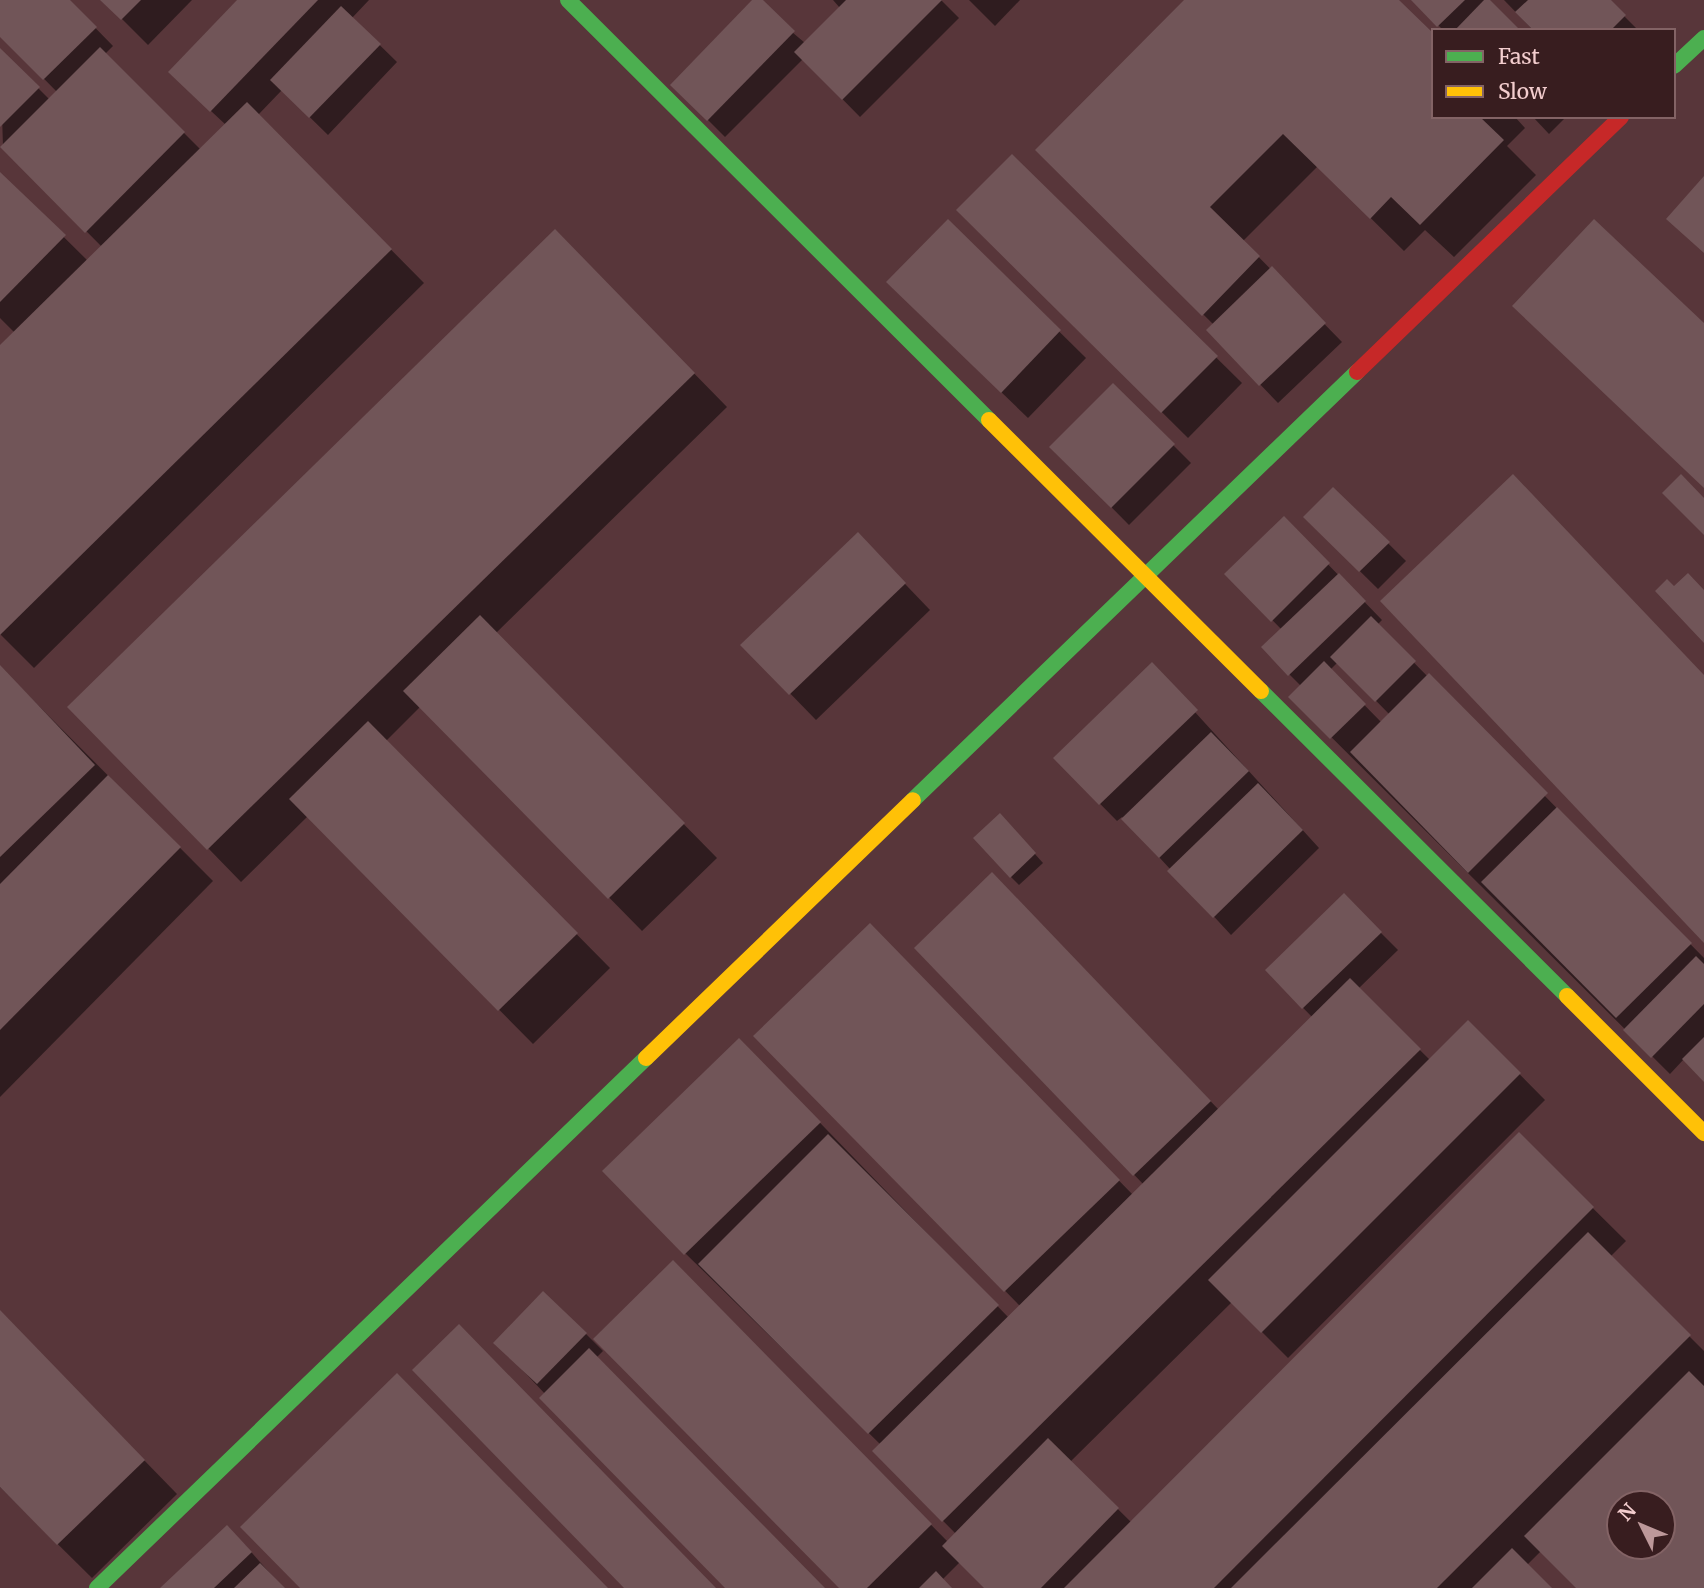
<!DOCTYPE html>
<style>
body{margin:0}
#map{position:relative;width:1704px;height:1588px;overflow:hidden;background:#58363a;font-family:Merriweather,serif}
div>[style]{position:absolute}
.shadow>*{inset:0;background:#0007}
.building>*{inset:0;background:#715558}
.fast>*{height:16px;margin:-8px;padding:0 8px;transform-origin:8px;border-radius:8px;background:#4caf50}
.slow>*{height:16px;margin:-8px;padding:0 8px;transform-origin:8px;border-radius:8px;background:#ffc107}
.jam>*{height:16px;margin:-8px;padding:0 8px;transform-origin:8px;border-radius:8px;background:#c62828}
span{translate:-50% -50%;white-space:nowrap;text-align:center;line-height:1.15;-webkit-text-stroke:5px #381d1f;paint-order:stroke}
.legend{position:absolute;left:1431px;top:28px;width:245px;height:91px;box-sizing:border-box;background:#381d1f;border:2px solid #836365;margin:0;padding:9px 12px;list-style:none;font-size:21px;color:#f3cdce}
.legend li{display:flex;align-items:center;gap:14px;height:35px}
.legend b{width:35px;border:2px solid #836365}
.north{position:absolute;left:1606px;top:1490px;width:70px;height:70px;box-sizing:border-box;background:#381d1f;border:2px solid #836365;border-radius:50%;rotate:313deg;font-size:19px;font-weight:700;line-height:28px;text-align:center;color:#f3cdce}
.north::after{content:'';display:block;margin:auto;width:24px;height:32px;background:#bd989a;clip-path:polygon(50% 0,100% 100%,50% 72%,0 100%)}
</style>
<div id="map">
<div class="shadow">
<div style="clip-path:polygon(0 0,68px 0,113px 46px,105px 54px,201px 150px,226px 125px,196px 97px,240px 0,369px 0,352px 18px,397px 62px,328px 135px,282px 90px,258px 115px,424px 283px,34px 668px,0 634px,0 348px,15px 333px,0 318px,0 174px,88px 261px,102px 247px,3px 147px,0 50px,50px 100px,57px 92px,0 34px)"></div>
<div style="clip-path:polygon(103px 0,192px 0,148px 45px)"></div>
<div style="clip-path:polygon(754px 0,805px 43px,840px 8px,833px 0,941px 0,959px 18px,860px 117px,803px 59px,725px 137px,672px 84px)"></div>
<div style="clip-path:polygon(969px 0,1020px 0,995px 26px)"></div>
<div style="clip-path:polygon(1186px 0,1396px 0,1433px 117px,1515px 117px,1525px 128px,1507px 146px,1536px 175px,1454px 257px,1425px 230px,1404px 251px,1318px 166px,1243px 241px,1342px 342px,1278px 403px,1208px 330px,1214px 325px,1037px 150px)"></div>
<div style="clip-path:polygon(1413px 0,1487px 0,1517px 30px,1443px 30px)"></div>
<div style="clip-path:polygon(1504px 0,1608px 0,1638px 30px,1533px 30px)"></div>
<div style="clip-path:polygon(1533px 117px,1566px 117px,1549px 134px)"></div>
<div style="clip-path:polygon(1012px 156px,1242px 383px,1188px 438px,958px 210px)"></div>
<div style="clip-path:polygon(948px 222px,1086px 358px,1028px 418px,914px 308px)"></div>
<div style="clip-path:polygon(588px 265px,727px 407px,496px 633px,717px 858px,642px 931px,421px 706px,386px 741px,610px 968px,533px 1044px,308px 816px,241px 882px,208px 848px)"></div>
<div style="clip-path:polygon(1113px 385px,1191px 463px,1129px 525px,1052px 447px)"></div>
<div style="clip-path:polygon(1333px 489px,1406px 561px,1378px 589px,1305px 517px)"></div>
<div style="clip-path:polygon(evenodd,1284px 519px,1382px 620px,1377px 625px,1704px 958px,1704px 1079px,1684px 1059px,1670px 1074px,1291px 697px,1301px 686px,1263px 648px,1282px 630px,1227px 574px,1284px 519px,1338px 662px,1390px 715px,1382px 723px,1330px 670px,1338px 662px)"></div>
<div style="clip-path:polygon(883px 561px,930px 610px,816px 720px,743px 645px)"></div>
<div style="clip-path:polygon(1152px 665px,1319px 848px,1231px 935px,1122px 817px,1117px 821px,1055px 758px)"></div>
<div style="clip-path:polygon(0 667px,213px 881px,0 1097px)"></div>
<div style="clip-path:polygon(1008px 824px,1043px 863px,1019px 885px,1011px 877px)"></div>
<div style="clip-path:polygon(evenodd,1344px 896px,1398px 950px,1358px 989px,1430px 1060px,1468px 1022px,1545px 1100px,1288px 1358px,1232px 1302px,1070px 1462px,1132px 1523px,1519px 1135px,1626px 1241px,1610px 1257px,1704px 1351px,1704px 1588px,1578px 1588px,1541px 1551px,1527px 1565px,1550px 1588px,987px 1588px,960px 1562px,942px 1580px,950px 1588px,841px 1588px,673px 1263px,948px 1542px,956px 1534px,874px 1451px,881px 1445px,685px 1253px,765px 1066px,1009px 1318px,1021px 1307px,756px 1036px,903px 959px,1133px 1195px,1144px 1185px,916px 948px,1025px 908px,1219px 1110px,1313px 1018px,1267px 971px,1344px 896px,1620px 1504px,1662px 1504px,1662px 1546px,1620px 1546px,1620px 1504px)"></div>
<div style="clip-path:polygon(0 1312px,177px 1494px,92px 1578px,0 1487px)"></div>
<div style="clip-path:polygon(586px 1334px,603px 1351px,596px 1358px,822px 1588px,728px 1588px,513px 1360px)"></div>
<div style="clip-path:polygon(245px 1545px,283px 1588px,163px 1588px)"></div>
</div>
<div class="building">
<div style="clip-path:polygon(0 0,70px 0,97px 27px,43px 80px,0 37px)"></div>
<div style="clip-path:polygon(100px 0,141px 0,121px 20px)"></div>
<div style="clip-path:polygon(237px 0,318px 0,210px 112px,168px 72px)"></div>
<div style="clip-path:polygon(752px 0,763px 0,795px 31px,707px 121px,670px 85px)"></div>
<div style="clip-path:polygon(846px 0,942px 0,842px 100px,794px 52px)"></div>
<div style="clip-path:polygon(1184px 0,1399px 0,1433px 33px,1433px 117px,1480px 117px,1504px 140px,1420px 225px,1391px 197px,1370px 219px,1283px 134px,1210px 207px,1260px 256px,1202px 316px,1035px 150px)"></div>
<div style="clip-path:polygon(1411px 0,1465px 0,1437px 27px)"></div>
<div style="clip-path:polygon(1484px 0,1490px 0,1520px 30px,1455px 30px)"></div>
<div style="clip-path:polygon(1528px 0,1611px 0,1626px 15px,1611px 30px,1533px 30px,1515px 12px)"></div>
<div style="clip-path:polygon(341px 6px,381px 44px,309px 118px,270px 80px)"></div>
<div style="clip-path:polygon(100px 47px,185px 132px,85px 233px,0 147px)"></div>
<div style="clip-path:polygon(0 48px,40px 87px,0 127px)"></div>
<div style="clip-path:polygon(247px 102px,392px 249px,0 635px,0 345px)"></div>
<div style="clip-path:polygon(1012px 154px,1218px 356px,1161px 413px,956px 210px)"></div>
<div style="clip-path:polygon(0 172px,66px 235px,0 302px)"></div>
<div style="clip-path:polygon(1704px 176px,1704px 253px,1666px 219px)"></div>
<div style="clip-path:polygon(948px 219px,1061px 330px,1001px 393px,886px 282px)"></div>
<div style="clip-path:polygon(1594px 219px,1704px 323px,1704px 488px,1512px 306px)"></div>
<div style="clip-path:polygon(555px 229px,695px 373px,207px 850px,67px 707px)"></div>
<div style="clip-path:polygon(1272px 266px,1326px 323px,1259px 386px,1206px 330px)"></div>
<div style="clip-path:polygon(1113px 383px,1175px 444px,1111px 508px,1049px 447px)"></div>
<div style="clip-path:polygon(1513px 474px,1704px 675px,1704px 943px,1380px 601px)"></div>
<div style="clip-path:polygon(1681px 474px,1704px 498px,1704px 535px,1662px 493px)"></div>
<div style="clip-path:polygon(1333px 487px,1390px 542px,1359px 572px,1303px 517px)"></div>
<div style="clip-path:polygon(1284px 516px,1330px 563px,1271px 622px,1224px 574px)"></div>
<div style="clip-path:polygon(858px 532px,906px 583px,789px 695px,740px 645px)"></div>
<div style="clip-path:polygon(1339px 573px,1366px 601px,1288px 676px,1261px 647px)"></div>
<div style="clip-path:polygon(1688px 573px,1704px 590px,1704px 643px,1655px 591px,1667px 579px,1674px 586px)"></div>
<div style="clip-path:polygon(480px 615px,685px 823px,608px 899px,403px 691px)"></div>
<div style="clip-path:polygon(1371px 616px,1416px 661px,1375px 702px,1330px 657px)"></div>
<div style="clip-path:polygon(1324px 661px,1366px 704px,1330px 739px,1288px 697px)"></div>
<div style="clip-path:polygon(1152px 662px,1198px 710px,1099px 805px,1053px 758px)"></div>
<div style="clip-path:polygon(0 665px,95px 765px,0 857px)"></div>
<div style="clip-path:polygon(1429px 673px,1548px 793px,1468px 873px,1350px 752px)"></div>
<div style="clip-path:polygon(368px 721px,578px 933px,498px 1011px,289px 799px)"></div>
<div style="clip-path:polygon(1211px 732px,1249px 771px,1159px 858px,1121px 819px)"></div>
<div style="clip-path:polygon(108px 775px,181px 847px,0 1030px,0 884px)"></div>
<div style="clip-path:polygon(1258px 783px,1303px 830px,1213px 918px,1167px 871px)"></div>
<div style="clip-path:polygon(1557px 807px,1692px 943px,1616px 1018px,1481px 882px)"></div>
<div style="clip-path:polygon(1000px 813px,1036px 853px,1010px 878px,973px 838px)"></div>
<div style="clip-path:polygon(992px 872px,1211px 1101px,1133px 1176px,914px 948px)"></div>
<div style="clip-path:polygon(1344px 893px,1382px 932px,1302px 1009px,1265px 970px)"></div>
<div style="clip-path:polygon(870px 923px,1120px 1180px,1004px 1292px,753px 1036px)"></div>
<div style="clip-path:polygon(1696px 956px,1704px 964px,1704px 1004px,1651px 1058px,1623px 1030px)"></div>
<div style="clip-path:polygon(1350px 978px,1421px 1049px,942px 1522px,872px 1451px)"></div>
<div style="clip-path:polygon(1468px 1020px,1521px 1073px,1261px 1333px,1208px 1280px)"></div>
<div style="clip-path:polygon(1704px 1037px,1704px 1082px,1682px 1059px)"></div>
<div style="clip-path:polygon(739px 1038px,821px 1122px,684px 1255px,602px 1171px)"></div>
<div style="clip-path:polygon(1519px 1132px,1594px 1207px,1214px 1588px,1064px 1588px)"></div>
<div style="clip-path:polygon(828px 1134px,999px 1305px,868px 1434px,698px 1264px)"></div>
<div style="clip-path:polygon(1588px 1232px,1691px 1335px,1437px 1588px,1231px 1588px)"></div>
<div style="clip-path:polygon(673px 1260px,932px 1524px,867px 1588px,839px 1588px,593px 1339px)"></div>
<div style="clip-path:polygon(543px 1291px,587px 1333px,537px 1384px,493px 1343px)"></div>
<div style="clip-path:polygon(0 1310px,145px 1460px,57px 1545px,0 1487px)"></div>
<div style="clip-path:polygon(459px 1324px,716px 1588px,624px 1588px,412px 1370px)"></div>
<div style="clip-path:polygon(589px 1348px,825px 1588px,725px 1588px,539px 1398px)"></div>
<div style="clip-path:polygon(evenodd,1689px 1371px,1704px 1386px,1704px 1588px,1576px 1588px,1524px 1536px,1689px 1371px,1620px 1504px,1662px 1504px,1662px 1546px,1620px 1546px,1620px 1504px)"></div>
<div style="clip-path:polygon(397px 1373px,608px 1588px,300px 1588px,240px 1527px)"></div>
<div style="clip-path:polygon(1048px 1438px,1119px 1508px,1041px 1588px,984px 1588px,942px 1546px)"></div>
<div style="clip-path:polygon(227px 1525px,252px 1552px,214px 1588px,160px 1588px)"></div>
<div style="clip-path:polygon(1512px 1548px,1552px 1588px,1472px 1588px)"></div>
<div style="clip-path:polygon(260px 1563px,285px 1588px,234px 1588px)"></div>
<div style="clip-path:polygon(936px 1571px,952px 1588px,919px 1588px)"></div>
</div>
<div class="fast">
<div style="left:568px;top:0;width:595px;rotate:44.93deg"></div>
<div style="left:1674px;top:66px;width:41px;rotate:-43deg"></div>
<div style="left:1261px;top:691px;width:432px;rotate:44.9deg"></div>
<div style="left:913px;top:800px;width:617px;rotate:-43.95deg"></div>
<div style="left:97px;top:1588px;width:763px;rotate:-43.99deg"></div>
</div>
<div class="slow">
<div style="left:989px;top:420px;width:384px;rotate:44.9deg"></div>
<div style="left:1567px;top:996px;width:194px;rotate:45deg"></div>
<div style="left:646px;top:1058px;width:371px;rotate:-44deg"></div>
</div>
<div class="jam">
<div style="left:1357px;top:372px;width:367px;rotate:-44deg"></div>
</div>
<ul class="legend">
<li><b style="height:9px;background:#4caf50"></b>Fast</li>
<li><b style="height:9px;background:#ffc107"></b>Slow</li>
</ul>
<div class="north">N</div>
</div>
